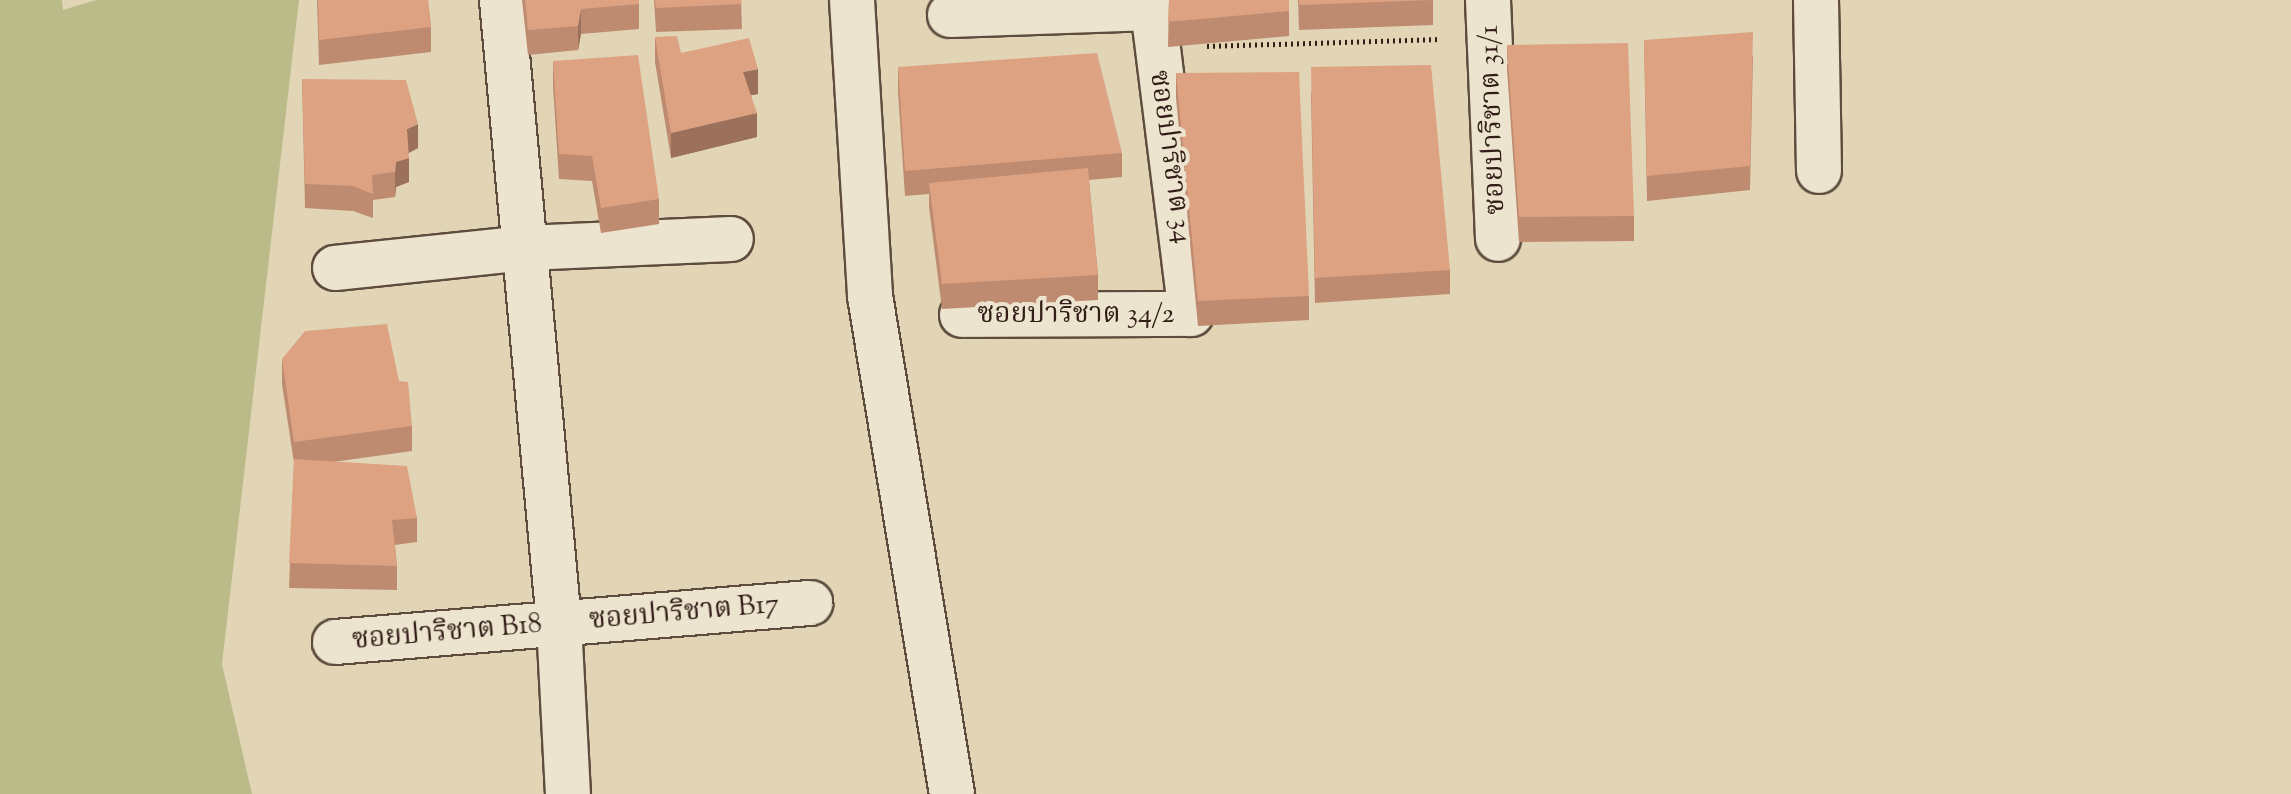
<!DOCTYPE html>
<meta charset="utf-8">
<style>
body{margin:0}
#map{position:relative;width:2291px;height:794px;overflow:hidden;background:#e1d5b5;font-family:"Sorts Mill Goudy","Noto Serif Thai",serif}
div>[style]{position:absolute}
.green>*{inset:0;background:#babb88}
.path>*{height:5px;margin-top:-2.5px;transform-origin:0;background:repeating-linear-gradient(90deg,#321e17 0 2px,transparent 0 6px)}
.roads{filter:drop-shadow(2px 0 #5e4c3e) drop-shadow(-2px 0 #5e4c3e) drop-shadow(0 2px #5e4c3e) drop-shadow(0 -2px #5e4c3e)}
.minor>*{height:44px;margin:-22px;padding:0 22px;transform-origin:22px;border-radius:22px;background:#ece4cf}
.wall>*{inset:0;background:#be8b70}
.shaded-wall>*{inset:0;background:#9b715b}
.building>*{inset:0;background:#dda282}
span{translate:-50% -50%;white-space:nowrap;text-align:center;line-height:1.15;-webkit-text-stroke:8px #ece4cf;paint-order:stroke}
.street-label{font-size:28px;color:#321e17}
</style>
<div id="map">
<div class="green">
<div style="clip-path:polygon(0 0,62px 0,63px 10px,96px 0,299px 0,222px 664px,252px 794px,0 794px)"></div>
</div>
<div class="path">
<div style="left:1207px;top:46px;width:234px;rotate:-1.7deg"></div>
</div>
<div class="roads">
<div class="minor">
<div style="left:502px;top:0;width:626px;rotate:84.77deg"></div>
<div style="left:559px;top:623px;width:171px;rotate:87deg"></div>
<div style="left:852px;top:0;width:297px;rotate:86.5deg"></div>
<div style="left:870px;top:296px;width:505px;rotate:80.65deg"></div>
<div style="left:1488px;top:0;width:239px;rotate:87.6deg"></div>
<div style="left:1816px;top:0;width:171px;rotate:89deg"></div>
<div style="left:950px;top:15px;width:202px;rotate:-2deg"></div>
<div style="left:335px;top:268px;width:191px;rotate:-6deg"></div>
<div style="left:525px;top:248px;width:206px;rotate:-2.5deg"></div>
<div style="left:962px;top:315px;width:229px;rotate:-0.3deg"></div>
<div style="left:1191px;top:314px;width:316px;rotate:-97.1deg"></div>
<div style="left:335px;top:642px;width:477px;rotate:-4.7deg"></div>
</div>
</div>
<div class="wall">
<div style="clip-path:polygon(317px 0,428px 0,431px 27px,431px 52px,319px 65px)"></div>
<div style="clip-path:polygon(522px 0,639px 0,639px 29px,581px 34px,578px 50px,528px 55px)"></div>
<div style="clip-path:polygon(654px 0,741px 0,742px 29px,656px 32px)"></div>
<div style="clip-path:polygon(1169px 0,1289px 0,1289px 36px,1168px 47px)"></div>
<div style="clip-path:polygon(1298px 0,1433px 0,1433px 25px,1299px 30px)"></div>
<div style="clip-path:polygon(655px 37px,681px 53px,758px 94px,751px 95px,757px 137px,671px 158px,655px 62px)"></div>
<div style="clip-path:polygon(1644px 40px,1753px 56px,1750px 190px,1647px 201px)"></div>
<div style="clip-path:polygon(1507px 45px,1634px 216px,1634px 241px,1519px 242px,1507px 69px)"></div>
<div style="clip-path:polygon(553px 61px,659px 199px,659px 224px,601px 233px,592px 181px,559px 179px,553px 86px)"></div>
<div style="clip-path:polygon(898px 67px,1122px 153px,1122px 177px,1089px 180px,1098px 275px,1098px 300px,942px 309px,929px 207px,929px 194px,905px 196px,898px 92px)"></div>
<div style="clip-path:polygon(1176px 73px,1309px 296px,1309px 320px,1198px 326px,1176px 98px)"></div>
<div style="clip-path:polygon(302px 79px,418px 148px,408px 153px,409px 182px,396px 187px,395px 197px,373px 200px,373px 218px,353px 211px,305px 208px)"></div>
<div style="clip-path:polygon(1311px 92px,1450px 270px,1450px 294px,1315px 303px)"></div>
<div style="clip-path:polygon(282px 359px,399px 381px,412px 426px,412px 451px,333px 462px,417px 518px,417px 542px,395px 545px,397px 566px,397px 590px,289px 588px,294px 463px,282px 384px)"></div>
</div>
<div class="shaded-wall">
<div style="clip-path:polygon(581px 9px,581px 34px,578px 50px,578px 26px)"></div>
<div style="clip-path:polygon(758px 69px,758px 94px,743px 97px,743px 72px)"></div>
<div style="clip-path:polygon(757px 113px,757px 137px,671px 158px,671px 133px)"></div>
<div style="clip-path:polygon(418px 124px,418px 148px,407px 154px,407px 129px)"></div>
<div style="clip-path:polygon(409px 158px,409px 182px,396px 187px,395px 197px,395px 172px,396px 162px)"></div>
</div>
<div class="building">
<div style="clip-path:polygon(318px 0,428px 0,431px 27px,319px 40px)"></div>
<div style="clip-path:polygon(525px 0,639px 0,639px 4px,581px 9px,578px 26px,528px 30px)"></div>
<div style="clip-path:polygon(655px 0,741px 0,742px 4px,656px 8px)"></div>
<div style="clip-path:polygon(1169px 0,1289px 0,1289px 11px,1168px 22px)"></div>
<div style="clip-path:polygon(1299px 0,1433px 0,1299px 5px)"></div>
<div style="clip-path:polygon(1753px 32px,1750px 166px,1647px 176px,1644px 40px)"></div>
<div style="clip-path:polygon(677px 36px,681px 53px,749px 38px,758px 69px,743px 72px,757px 113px,671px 133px,655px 37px)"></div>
<div style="clip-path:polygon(1628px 43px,1634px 216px,1519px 217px,1507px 45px)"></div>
<div style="clip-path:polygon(1097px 53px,1122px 153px,905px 171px,898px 67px)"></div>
<div style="clip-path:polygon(638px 55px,659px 199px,601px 208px,592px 156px,559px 154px,553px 61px)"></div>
<div style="clip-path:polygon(1431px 65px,1450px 270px,1315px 278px,1311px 67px)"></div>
<div style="clip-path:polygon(1299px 72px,1309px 296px,1198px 301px,1176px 73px)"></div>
<div style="clip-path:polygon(302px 79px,406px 80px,418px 124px,407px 129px,409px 158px,396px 162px,395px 172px,372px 175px,373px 194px,353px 186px,305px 184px)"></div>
<div style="clip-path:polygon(1088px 168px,1098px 275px,942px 284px,929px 183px)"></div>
<div style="clip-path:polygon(387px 324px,399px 381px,408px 382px,412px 426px,294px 442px,282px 359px,305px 331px)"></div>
<div style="clip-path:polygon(294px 459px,407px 466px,417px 518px,392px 520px,397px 566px,289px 563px)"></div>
</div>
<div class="street-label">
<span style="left:1493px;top:120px;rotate:-92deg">ซอยปาริชาต 31/1</span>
<span style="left:1170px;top:157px;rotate:82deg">ซอยปาริชาต 34</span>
<span style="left:1076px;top:315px">ซอยปาริชาต 34/2</span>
<span style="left:684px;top:613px;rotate:-5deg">ซอยปาริชาต B17</span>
<span style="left:447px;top:633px;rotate:-5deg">ซอยปาริชาต B18</span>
</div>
</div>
